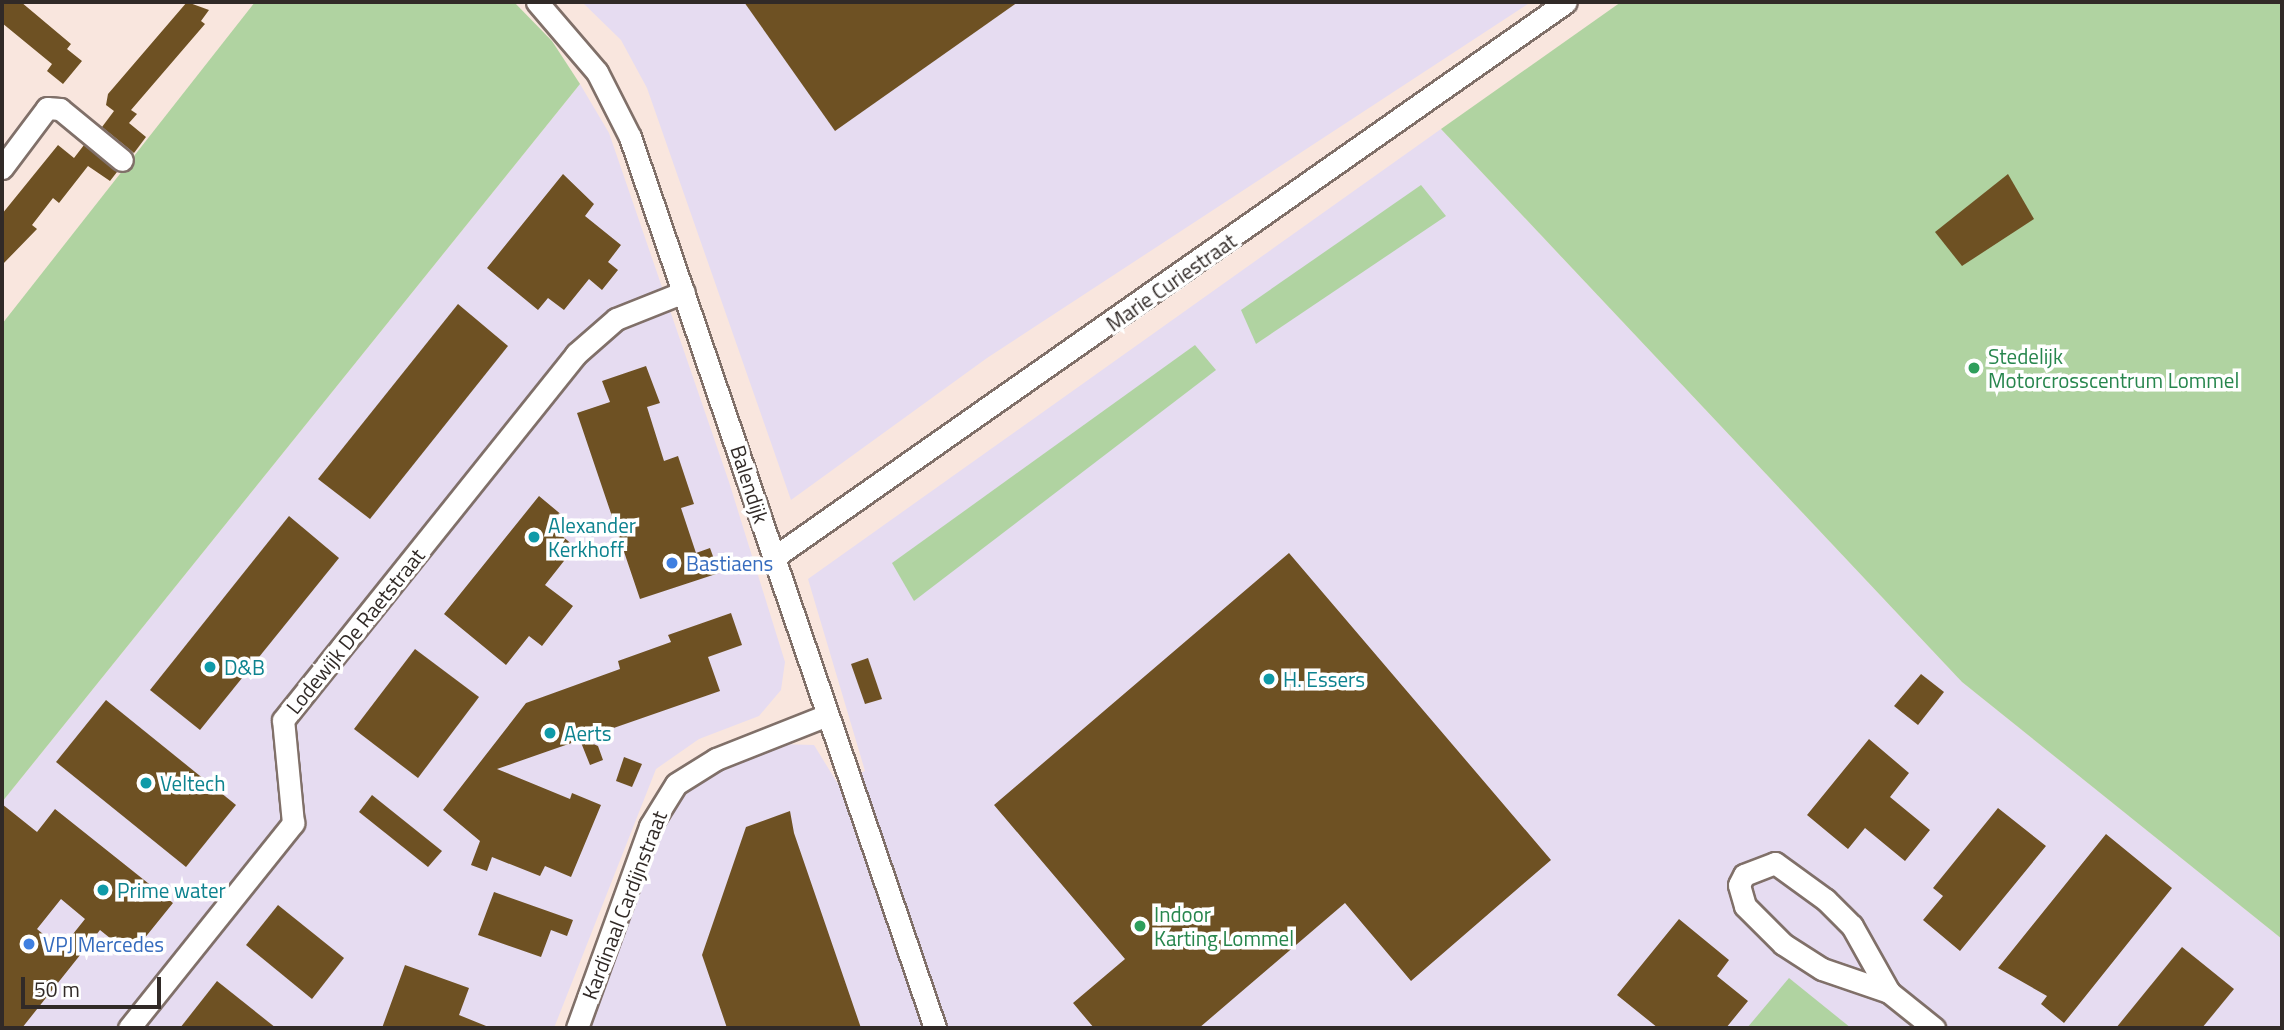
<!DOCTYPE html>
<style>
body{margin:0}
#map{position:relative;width:2284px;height:1030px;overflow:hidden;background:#f9e6de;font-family:"Titillium Web",sans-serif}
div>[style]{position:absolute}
.industrial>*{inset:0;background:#e6dcf1}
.green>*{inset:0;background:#b0d3a1}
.building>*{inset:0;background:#6e5123}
.roads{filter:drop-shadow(2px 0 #807069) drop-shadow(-2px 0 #807069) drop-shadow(0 2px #807069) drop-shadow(0 -2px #807069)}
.minor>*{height:21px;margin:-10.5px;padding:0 10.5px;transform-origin:10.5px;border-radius:10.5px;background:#fff}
.dots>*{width:19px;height:19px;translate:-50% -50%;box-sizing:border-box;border:4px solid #fff;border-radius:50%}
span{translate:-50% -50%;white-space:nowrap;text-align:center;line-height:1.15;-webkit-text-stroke:7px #fff;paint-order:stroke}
.street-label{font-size:21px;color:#312a27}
.leisure-label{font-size:21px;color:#27864d}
.left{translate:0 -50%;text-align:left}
.culture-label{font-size:21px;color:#0d838f}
.shop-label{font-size:21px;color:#366cbe}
.frame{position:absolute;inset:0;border:4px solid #312a27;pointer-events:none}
.scale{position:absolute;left:21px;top:977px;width:140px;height:32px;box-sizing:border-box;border:4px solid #312a27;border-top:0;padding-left:9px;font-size:21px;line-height:24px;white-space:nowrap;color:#312a27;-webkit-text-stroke:5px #fff;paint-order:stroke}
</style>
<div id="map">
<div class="industrial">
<div style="clip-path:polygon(582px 2px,1531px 2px,987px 358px,791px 500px,647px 88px,621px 40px)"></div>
<div style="clip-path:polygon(580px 84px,609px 133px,729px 482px,785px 662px,781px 690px,759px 716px,699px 739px,656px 769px,554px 1028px,2px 1028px,2px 802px)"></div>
<div style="clip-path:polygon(1441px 129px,1962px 682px,2282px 939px,2282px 1028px,590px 1028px,663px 827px,681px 795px,734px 759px,778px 744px,814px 745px,838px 784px,865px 771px,808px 579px)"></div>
</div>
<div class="green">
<div style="clip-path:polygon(255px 2px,514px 2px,552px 41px,580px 84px,2px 802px,2px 324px)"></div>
<div style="clip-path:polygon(1621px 2px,2282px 2px,2282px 939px,1962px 682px,1441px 129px)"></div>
<div style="clip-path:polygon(1421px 185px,1446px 216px,1256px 344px,1241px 310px)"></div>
<div style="clip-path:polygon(1195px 345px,1216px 370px,914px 601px,892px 563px)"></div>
<div style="clip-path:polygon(1789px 978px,1851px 1028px,1747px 1028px)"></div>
</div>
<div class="building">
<div style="clip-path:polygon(2px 2px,21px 2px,71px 44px,67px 49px,82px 61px,63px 84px,47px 71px,52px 64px,2px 23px)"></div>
<div style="clip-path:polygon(187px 2px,209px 10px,201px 21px,205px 24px,131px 110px,137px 114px,129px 123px,146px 137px,134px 153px,102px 127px,114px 111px,106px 105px,108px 94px)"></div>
<div style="clip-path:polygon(744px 2px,1018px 2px,835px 131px)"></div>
<div style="clip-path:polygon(58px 145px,74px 158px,84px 145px,117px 172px,110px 181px,88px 166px,59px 203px,53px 198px,32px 225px,37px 229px,2px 265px,2px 214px)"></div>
<div style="clip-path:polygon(563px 174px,594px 204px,585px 216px,621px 245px,608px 262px,618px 270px,602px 290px,589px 279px,564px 310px,548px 298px,538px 310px,487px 268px)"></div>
<div style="clip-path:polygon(2008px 174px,2034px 219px,1962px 266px,1935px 232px)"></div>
<div style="clip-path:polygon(458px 304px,508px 346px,370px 519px,318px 479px)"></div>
<div style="clip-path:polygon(646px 366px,660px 403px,647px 407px,664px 461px,678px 456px,694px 504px,681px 508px,696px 553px,710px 548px,719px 573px,640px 599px,577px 413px,610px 402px,602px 381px)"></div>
<div style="clip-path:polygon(539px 496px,563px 516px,553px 528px,575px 547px,545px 585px,573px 606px,542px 646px,529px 636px,506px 665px,444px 614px)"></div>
<div style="clip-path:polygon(289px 516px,339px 558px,200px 730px,150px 690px)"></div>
<div style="clip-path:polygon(1289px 553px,1551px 860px,1411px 981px,1345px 903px,1199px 1028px,1094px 1028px,1073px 1003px,1125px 959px,994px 805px)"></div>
<div style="clip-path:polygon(731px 613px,742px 645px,708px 657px,720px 691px,582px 739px,598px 746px,603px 760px,590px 765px,580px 740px,497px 769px,570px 799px,572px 793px,601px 805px,571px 877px,545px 866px,540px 876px,492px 857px,487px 871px,471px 865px,480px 841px,443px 810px,526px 703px,620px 669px,618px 661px,671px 642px,668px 635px)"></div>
<div style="clip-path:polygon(415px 649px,479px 697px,418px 778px,354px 729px)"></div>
<div style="clip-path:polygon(868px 658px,882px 699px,865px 704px,851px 664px)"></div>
<div style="clip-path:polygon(1921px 674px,1944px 692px,1918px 725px,1894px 706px)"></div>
<div style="clip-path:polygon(106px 700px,236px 805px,186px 867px,56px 762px)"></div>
<div style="clip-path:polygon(1869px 739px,1909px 773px,1890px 797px,1930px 830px,1905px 861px,1865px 828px,1848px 849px,1807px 815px)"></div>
<div style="clip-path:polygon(624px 757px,642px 764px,632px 787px,616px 781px)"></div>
<div style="clip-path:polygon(372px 795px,442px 851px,428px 867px,359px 812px)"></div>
<div style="clip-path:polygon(evenodd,2px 804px,37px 832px,55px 809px,173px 903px,131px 955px,100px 930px,22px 1028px,2px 1028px,2px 804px,61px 899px,85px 919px,61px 949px,37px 929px,61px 899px)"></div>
<div style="clip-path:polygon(1998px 808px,2046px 846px,1960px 951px,1923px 920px,1943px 896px,1933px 888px)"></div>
<div style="clip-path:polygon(790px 811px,794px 833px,861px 1028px,727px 1028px,702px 955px,746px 827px)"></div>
<div style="clip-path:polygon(2106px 834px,2172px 888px,2064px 1023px,2041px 1004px,2047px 996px,1998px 968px)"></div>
<div style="clip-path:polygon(494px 892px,573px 920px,567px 936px,551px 930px,541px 957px,478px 935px)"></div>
<div style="clip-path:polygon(278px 905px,344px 958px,312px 999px,246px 945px)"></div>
<div style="clip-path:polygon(1679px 919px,1729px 960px,1717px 976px,1748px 1001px,1726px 1028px,1658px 1028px,1617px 995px)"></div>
<div style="clip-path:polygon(2182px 947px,2234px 989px,2202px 1028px,2116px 1028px)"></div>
<div style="clip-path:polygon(405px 965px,469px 988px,459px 1015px,491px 1028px,382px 1028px)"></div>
<div style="clip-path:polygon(217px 981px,276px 1028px,180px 1028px)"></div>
</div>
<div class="roads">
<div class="minor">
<div style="left:537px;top:2px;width:92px;rotate:49.4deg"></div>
<div style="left:597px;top:72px;width:73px;rotate:63.1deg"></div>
<div style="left:630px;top:137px;width:942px;rotate:71.1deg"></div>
<div style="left:2px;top:168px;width:75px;rotate:-53.1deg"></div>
<div style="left:47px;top:108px;width:13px;rotate:4deg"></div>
<div style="left:60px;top:109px;width:80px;rotate:39.4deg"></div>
<div style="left:773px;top:558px;width:968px;rotate:-35.04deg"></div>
<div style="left:1889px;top:992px;width:76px;rotate:-119.3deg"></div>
<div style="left:1852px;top:926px;width:37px;rotate:-135deg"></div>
<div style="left:1826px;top:900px;width:63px;rotate:-144deg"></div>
<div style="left:1775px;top:863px;width:33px;rotate:159deg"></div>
<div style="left:1744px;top:875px;width:11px;rotate:117deg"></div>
<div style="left:1739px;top:885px;width:22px;rotate:74deg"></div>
<div style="left:1745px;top:906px;width:54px;rotate:45deg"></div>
<div style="left:1783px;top:944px;width:46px;rotate:32.7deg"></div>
<div style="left:1822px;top:969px;width:71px;rotate:18.9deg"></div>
<div style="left:1889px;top:992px;width:58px;rotate:38.7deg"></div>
<div style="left:129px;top:1028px;width:263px;rotate:-51.3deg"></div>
<div style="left:293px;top:823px;width:103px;rotate:-95.5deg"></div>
<div style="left:283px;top:720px;width:469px;rotate:-51.3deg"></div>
<div style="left:576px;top:354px;width:53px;rotate:-41.2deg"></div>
<div style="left:616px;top:319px;width:73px;rotate:-21.7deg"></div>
<div style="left:577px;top:1028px;width:215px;rotate:-70.1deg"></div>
<div style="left:650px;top:826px;width:49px;rotate:-58.2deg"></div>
<div style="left:676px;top:784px;width:47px;rotate:-32deg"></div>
<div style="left:716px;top:759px;width:119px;rotate:-21.6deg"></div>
</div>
</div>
<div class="dots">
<div style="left:1974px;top:368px;background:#2e9e5b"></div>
<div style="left:534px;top:537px;background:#0f9aa8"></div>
<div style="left:672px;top:563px;background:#3f7fe0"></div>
<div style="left:210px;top:667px;background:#0f9aa8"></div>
<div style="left:1269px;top:679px;background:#0f9aa8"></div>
<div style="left:550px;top:733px;background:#0f9aa8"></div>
<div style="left:146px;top:783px;background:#0f9aa8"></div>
<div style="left:103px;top:890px;background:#0f9aa8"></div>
<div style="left:1140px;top:926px;background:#2e9e5b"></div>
<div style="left:29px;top:944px;background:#3f7fe0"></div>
</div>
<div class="street-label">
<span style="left:1171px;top:282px;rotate:-35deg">Marie Curiestraat</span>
<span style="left:750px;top:484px;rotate:72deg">Balendijk</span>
<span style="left:355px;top:631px;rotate:-51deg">Lodewijk De Raetstraat</span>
<span style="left:624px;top:905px;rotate:-69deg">Kardinaal Cardijnstraat</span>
</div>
<div class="leisure-label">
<span class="left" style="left:1988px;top:368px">Stedelijk<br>Motorcrosscentrum Lommel</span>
<span class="left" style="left:1154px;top:926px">Indoor<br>Karting Lommel</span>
</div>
<div class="culture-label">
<span class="left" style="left:548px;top:537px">Alexander<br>Kerkhoff</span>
<span class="left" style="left:224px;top:667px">D&amp;B</span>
<span class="left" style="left:1283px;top:679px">H. Essers</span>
<span class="left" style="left:564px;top:733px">Aerts</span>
<span class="left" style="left:160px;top:783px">Veltech</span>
<span class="left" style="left:117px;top:890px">Prime water</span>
</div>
<div class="shop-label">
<span class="left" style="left:686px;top:563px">Bastiaens</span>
<span class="left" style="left:43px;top:944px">VPJ Mercedes</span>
</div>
<div class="frame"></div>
<div class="scale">50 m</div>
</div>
